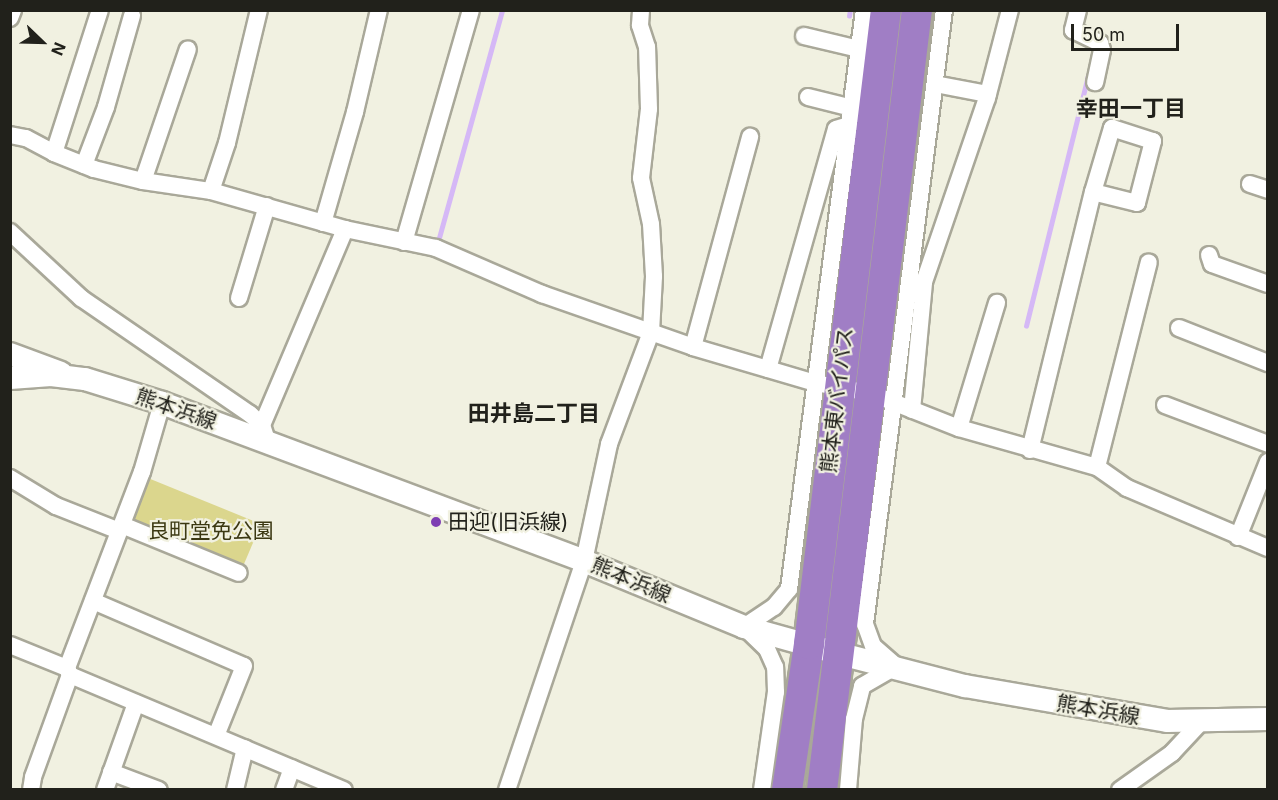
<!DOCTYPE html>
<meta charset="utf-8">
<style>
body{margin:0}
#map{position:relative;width:1278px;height:800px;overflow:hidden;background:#f1f1e1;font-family:Inter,"Noto Sans JP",sans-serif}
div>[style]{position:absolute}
.green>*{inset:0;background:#dbd68d}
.stream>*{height:4.5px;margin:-2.25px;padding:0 2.25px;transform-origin:2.25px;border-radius:2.25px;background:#d5b8f6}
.roads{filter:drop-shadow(2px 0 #a9a899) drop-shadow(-2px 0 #a9a899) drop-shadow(0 2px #a9a899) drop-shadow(0 -2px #a9a899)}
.street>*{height:16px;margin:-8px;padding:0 8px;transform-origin:8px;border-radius:8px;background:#fff}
.secondary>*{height:22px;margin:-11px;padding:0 11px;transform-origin:11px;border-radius:11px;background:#fff}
.highway>*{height:30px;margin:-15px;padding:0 15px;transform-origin:15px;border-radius:15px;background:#a07ec5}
.dots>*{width:16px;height:16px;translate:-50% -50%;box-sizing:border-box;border:3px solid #f1f1e1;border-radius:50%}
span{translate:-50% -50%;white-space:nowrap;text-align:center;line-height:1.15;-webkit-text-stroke:4.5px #f1f1e1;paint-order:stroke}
.street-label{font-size:21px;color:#21211b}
.poi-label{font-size:21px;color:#21211b}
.left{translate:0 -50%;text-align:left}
.park-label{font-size:21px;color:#3b3812}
.neighbourhood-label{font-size:22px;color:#21211b;font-weight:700}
.frame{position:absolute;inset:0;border:12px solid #21211b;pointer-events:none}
.north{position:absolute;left:12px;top:12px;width:60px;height:60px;-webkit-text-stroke:4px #f1f1e1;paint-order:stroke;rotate:113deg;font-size:16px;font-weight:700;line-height:24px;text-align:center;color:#21211b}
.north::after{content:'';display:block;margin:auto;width:21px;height:27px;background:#21211b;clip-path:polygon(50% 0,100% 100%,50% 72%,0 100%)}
.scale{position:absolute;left:1071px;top:24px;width:108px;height:27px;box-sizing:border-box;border:3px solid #21211b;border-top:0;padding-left:8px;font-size:18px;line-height:21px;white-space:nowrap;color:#21211b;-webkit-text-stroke:4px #f1f1e1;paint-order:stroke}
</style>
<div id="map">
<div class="green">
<div style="clip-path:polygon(143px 476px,261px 524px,241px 571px,125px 524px)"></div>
</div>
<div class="stream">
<div style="left:849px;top:16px;width:6px;rotate:-81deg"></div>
<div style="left:437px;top:245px;width:244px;rotate:-74.5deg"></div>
<div style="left:1026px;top:326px;width:258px;rotate:-76.1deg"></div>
</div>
<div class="roads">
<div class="street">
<div style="left:1078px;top:10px;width:21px;rotate:104deg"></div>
<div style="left:1073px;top:30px;width:30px;rotate:26deg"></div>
<div style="left:1100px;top:43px;width:7px;rotate:74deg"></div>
<div style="left:1102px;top:50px;width:33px;rotate:102deg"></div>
<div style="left:10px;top:18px;width:9px;rotate:-69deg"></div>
<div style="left:804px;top:36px;width:57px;rotate:13.3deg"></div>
<div style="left:935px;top:84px;width:54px;rotate:10.7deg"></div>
<div style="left:808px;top:97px;width:45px;rotate:14deg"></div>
<div style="left:10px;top:135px;width:16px;rotate:11deg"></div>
<div style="left:26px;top:138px;width:32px;rotate:28deg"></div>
<div style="left:54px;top:153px;width:43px;rotate:21.8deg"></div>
<div style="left:94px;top:169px;width:50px;rotate:13.8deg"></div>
<div style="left:143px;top:181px;width:69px;rotate:8.4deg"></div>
<div style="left:211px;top:191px;width:139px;rotate:15.8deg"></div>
<div style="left:345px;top:229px;width:93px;rotate:11.8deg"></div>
<div style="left:436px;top:248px;width:116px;rotate:23.5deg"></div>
<div style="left:542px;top:294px;width:160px;rotate:19.3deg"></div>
<div style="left:693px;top:347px;width:127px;rotate:16.4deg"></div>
<div style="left:815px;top:383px;width:56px;rotate:10.3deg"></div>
<div style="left:870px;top:393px;width:96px;rotate:21.5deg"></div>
<div style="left:959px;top:428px;width:143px;rotate:15.8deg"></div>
<div style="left:1097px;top:467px;width:37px;rotate:35deg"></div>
<div style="left:1127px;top:488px;width:153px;rotate:23.1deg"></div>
<div style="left:54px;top:153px;width:150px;rotate:-72.2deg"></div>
<div style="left:84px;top:165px;width:62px;rotate:-69.2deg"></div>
<div style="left:106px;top:107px;width:95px;rotate:-74.1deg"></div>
<div style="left:143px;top:181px;width:139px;rotate:-71.2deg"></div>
<div style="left:1250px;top:184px;width:19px;rotate:18deg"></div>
<div style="left:211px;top:191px;width:51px;rotate:-71.6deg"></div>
<div style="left:227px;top:143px;width:137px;rotate:-76.5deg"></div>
<div style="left:323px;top:223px;width:116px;rotate:-73.9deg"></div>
<div style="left:355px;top:112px;width:105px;rotate:-76.8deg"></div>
<div style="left:10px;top:232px;width:97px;rotate:42.9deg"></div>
<div style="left:81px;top:298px;width:205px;rotate:34.5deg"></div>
<div style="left:250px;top:414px;width:16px;rotate:43deg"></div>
<div style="left:262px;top:425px;width:16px;rotate:72deg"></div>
<div style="left:404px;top:242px;width:241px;rotate:-73.9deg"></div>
<div style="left:1209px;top:255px;width:9px;rotate:72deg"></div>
<div style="left:1212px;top:264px;width:59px;rotate:19.7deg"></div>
<div style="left:239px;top:298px;width:96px;rotate:-73.1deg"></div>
<div style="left:1179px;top:328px;width:96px;rotate:21.5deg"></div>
<div style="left:693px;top:347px;width:218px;rotate:-74.8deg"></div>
<div style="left:768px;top:369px;width:249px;rotate:-74.2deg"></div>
<div style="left:836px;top:129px;width:14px;rotate:-17deg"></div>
<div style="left:1165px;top:405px;width:110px;rotate:20.7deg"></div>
<div style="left:912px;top:410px;width:129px;rotate:-84.6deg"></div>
<div style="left:924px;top:282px;width:194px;rotate:-71.1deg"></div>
<div style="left:987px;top:98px;width:91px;rotate:-75.4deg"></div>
<div style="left:262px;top:425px;width:213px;rotate:-67deg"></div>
<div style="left:959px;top:428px;width:131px;rotate:-73.1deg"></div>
<div style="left:1030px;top:450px;width:266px;rotate:-76.3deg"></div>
<div style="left:1093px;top:192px;width:67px;rotate:-73.5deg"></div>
<div style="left:1112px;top:128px;width:43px;rotate:17.6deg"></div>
<div style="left:1153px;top:141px;width:64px;rotate:104.5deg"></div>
<div style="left:1137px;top:203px;width:45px;rotate:-166deg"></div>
<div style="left:1097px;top:467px;width:211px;rotate:-75.8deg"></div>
<div style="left:10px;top:478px;width:54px;rotate:31.3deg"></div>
<div style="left:56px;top:506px;width:68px;rotate:21.6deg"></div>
<div style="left:122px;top:525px;width:126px;rotate:22.3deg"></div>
<div style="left:1238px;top:537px;width:81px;rotate:-68.2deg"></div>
<div style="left:93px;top:601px;width:164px;rotate:23.3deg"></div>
<div style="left:244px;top:666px;width:75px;rotate:111.8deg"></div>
<div style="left:10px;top:645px;width:61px;rotate:22deg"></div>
<div style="left:67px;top:668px;width:210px;rotate:-69.1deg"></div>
<div style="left:142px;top:472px;width:72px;rotate:-73.8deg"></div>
<div style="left:67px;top:668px;width:8px;rotate:67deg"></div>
<div style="left:70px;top:675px;width:297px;rotate:22.8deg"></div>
<div style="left:111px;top:772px;width:51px;rotate:20.6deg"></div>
<div style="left:31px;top:790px;width:13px;rotate:-81deg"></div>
<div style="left:33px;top:777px;width:109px;rotate:-70.1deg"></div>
<div style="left:105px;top:790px;width:92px;rotate:-70.4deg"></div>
<div style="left:235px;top:790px;width:43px;rotate:-76.6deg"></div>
<div style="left:284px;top:790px;width:23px;rotate:-70deg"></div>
<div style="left:507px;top:790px;width:242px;rotate:-71.4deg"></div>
<div style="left:584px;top:561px;width:120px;rotate:-77.9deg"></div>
<div style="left:609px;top:444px;width:120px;rotate:-69.4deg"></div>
<div style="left:651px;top:332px;width:56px;rotate:-86.9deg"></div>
<div style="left:654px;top:276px;width:52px;rotate:-93.3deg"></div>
<div style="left:651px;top:224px;width:47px;rotate:-102.3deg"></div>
<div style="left:641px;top:178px;width:69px;rotate:-83.4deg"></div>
<div style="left:649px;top:109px;width:62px;rotate:-91.8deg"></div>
<div style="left:647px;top:47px;width:23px;rotate:-108deg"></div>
<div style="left:640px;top:25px;width:15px;rotate:-86deg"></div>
<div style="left:762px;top:790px;width:99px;rotate:-81.9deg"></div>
<div style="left:776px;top:692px;width:25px;rotate:-92deg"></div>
<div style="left:775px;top:667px;width:20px;rotate:-114deg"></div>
<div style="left:767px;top:649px;width:32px;rotate:-136deg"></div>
<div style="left:744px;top:627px;width:36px;rotate:-34deg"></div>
<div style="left:774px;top:607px;width:23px;rotate:-50deg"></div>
<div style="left:789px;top:589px;width:584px;rotate:-82.62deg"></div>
<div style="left:848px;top:790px;width:71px;rotate:-85.2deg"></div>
<div style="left:854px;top:719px;width:34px;rotate:-76deg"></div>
<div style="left:862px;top:686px;width:39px;rotate:-30deg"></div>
<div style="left:896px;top:666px;width:30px;rotate:-139deg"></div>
<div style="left:873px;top:646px;width:23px;rotate:-110deg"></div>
<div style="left:865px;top:624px;width:619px;rotate:-82.67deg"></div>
<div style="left:1120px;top:790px;width:64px;rotate:-35.4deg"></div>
<div style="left:1172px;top:753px;width:42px;rotate:-46.9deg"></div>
</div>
<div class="secondary">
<div style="left:10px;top:354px;width:54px;rotate:20.4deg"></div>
<div style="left:10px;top:378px;width:41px;rotate:-4.2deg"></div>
<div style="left:51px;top:375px;width:34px;rotate:7deg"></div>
<div style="left:85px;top:379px;width:81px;rotate:17.3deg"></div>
<div style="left:162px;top:403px;width:451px;rotate:20.5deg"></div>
<div style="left:584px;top:561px;width:173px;rotate:22.4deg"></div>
<div style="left:744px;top:627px;width:97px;rotate:15.6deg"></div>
<div style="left:837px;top:653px;width:132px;rotate:14.5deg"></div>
<div style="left:965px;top:686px;width:205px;rotate:9.8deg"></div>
<div style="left:1167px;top:721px;width:101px;rotate:-1.1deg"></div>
</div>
<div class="highway">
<div style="left:787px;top:790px;width:148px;rotate:-81.4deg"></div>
<div style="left:809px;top:644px;width:639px;rotate:-83.08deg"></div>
<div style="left:822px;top:790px;width:786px;rotate:-83.06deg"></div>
</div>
</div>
<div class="dots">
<div style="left:436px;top:522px;background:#7e3eb3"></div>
</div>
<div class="street-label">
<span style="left:837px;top:400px;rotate:-83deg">熊本東バイパス</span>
<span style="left:176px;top:409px;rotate:19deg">熊本浜線</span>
<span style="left:631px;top:580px;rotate:23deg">熊本浜線</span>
<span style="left:1098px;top:710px;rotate:10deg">熊本浜線</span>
</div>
<div class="poi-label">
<span class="left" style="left:448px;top:522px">田迎(旧浜線)</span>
</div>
<div class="park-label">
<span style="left:211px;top:531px">良町堂免公園</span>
</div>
<div class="neighbourhood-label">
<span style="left:1131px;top:109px">幸田一丁目</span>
<span style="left:534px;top:414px">田井島二丁目</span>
</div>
<div class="frame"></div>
<div class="north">N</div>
<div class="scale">50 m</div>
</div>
